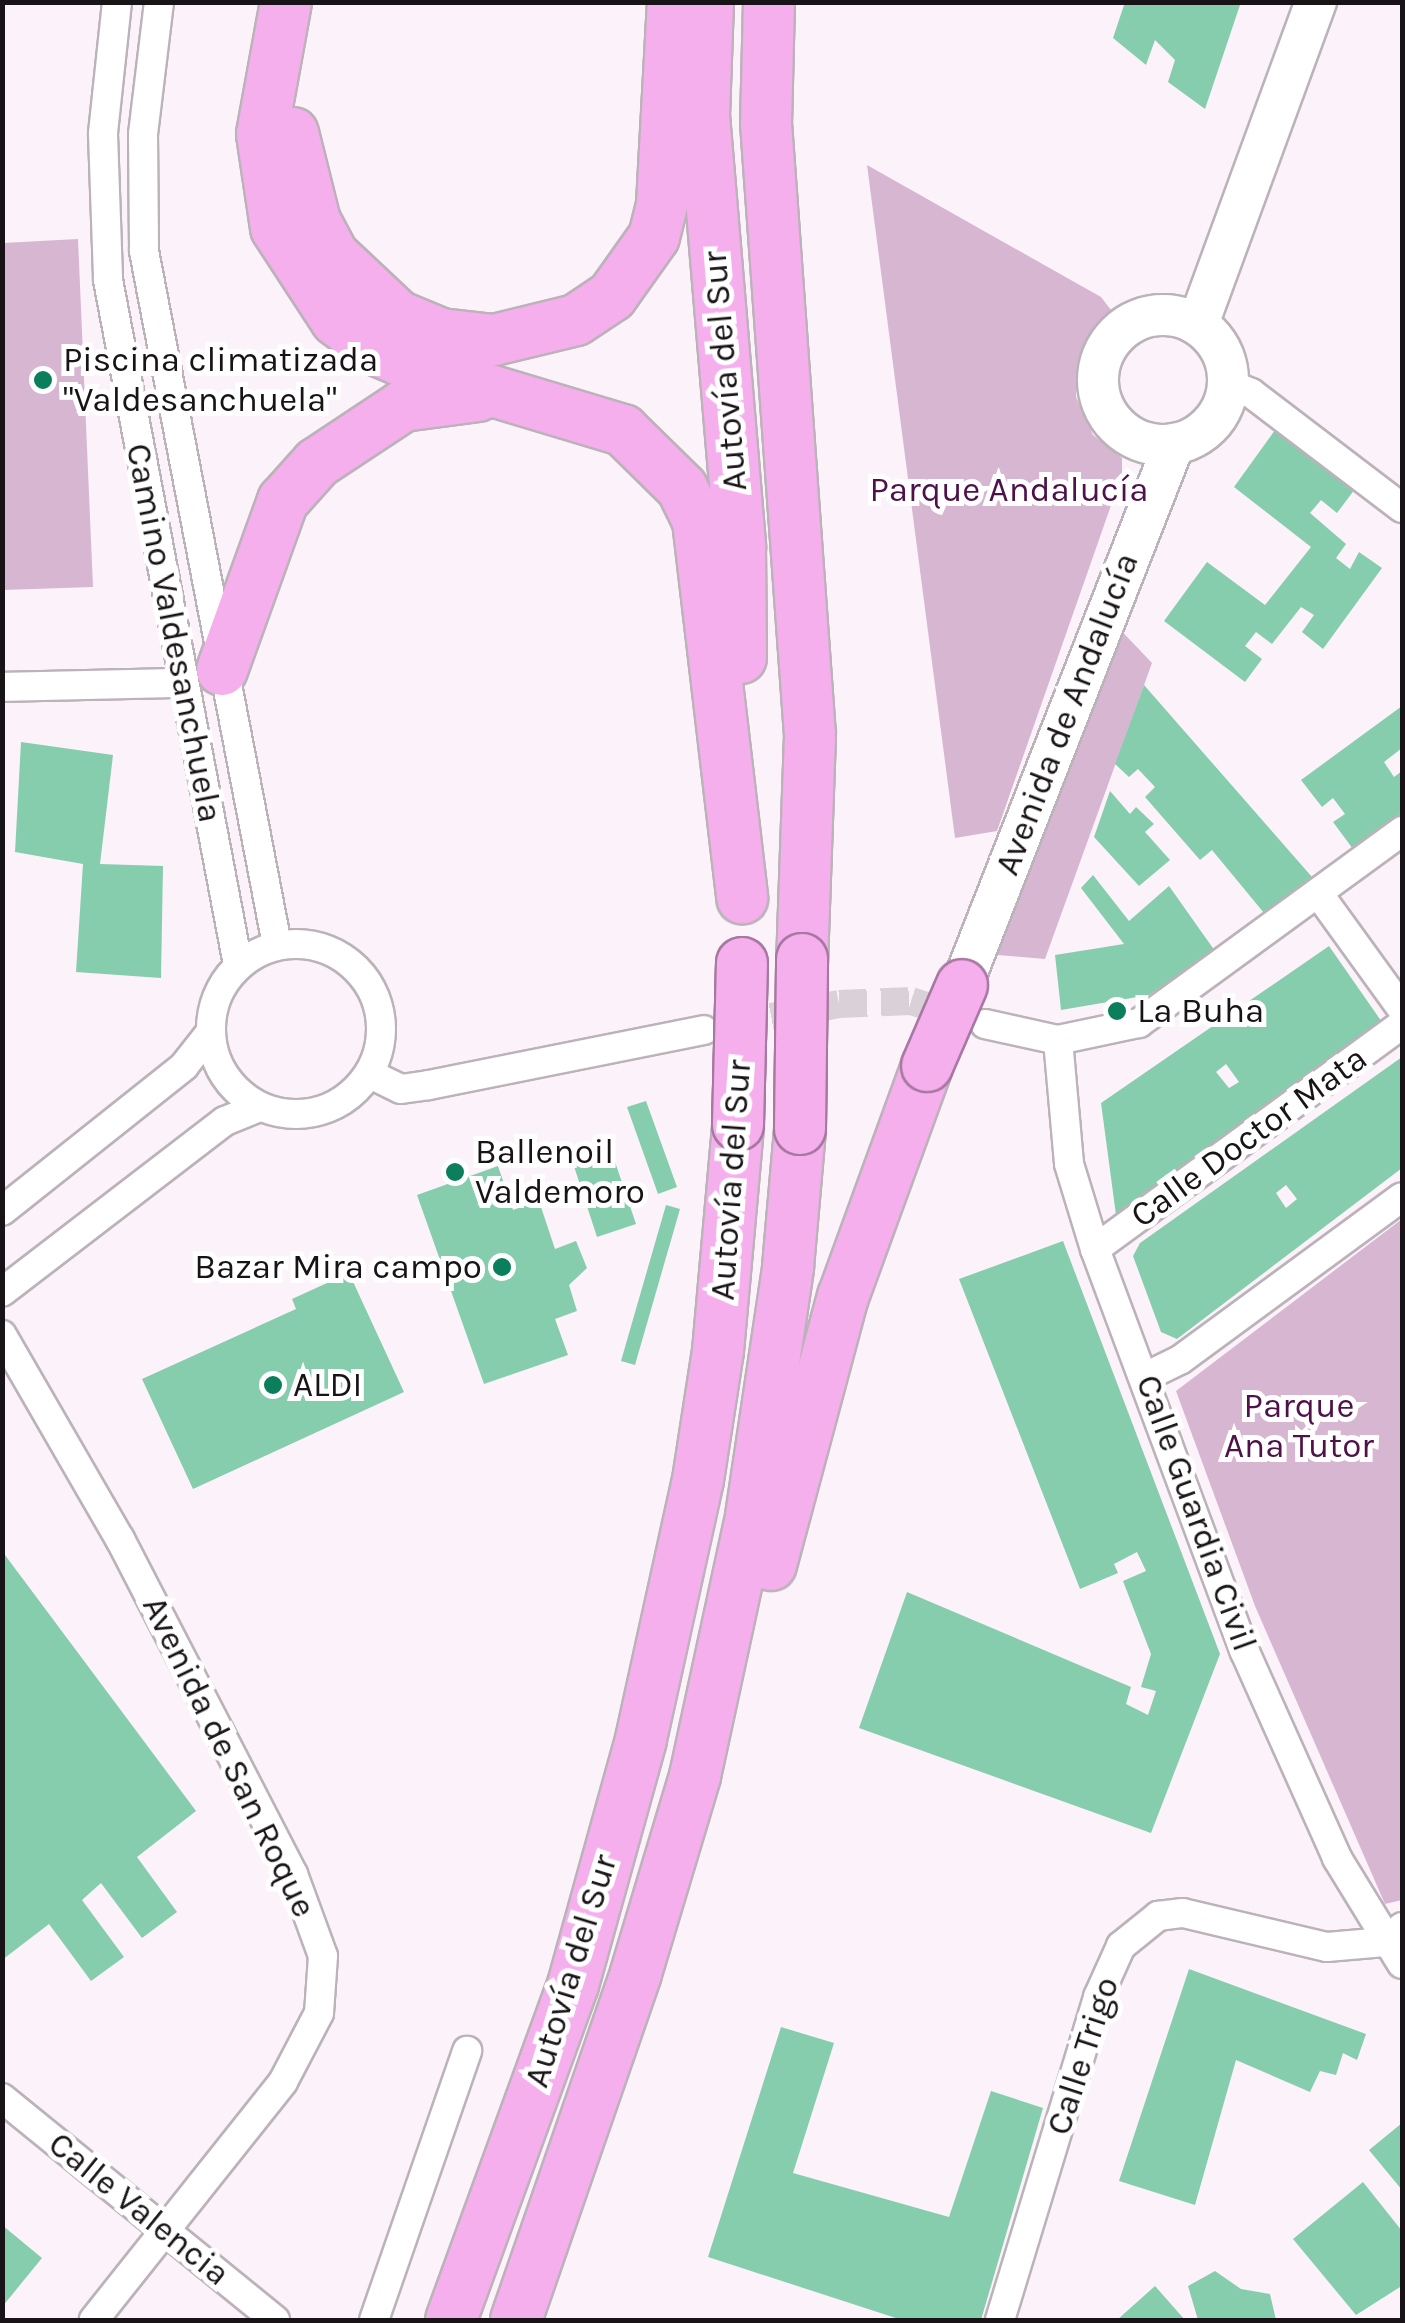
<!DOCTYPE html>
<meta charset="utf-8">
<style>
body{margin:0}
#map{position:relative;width:1405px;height:2323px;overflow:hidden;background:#fcf2fa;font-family:Karla,sans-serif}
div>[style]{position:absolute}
.green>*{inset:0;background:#d7b6d2}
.building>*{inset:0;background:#86cdad}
.street-tunnel>*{height:28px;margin-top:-14px;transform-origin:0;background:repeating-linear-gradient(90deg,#dad1d8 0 28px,transparent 0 42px)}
.roads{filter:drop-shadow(2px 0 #bcb2ba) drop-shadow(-2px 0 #bcb2ba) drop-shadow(0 2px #bcb2ba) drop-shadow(0 -2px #bcb2ba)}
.street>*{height:28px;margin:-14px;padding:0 14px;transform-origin:14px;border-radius:14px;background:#fff}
.street>.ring{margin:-14px;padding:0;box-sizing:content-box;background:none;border:28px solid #fff;border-radius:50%}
.secondary>*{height:40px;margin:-20px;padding:0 20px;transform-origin:20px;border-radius:20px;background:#fff}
.secondary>.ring{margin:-20px;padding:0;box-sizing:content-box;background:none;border:40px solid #fff;border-radius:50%}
.highway>*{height:50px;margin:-25px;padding:0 25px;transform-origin:25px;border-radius:25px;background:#f5afec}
.bridges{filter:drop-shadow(2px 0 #a778a1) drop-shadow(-2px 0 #a778a1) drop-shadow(0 2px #a778a1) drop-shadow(0 -2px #a778a1)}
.highway-bridge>*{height:50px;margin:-25px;padding:0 25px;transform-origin:25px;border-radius:25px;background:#f5afec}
.dots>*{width:28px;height:28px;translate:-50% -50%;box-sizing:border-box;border:5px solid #fff;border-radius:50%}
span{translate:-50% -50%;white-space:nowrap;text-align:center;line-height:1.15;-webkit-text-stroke:10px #fff;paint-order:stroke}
.poi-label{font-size:35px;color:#171316}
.left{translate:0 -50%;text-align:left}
.right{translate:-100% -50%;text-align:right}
.street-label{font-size:35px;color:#171316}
.park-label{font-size:35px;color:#4e1149}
.frame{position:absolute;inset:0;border:5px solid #171316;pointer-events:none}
</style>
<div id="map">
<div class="green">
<div style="clip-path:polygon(867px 165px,1101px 297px,1111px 310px,1079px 361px,1076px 397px,1093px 435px,1122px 458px,1122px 474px,997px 831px,955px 838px)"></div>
<div style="clip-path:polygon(78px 239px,93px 587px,3px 590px,3px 243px)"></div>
<div style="clip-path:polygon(1111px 620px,1152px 663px,1045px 959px,987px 954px)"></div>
<div style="clip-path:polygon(1402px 1219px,1402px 1900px,1385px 1904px,1255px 1606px,1176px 1391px)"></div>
</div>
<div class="building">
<div style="clip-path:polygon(1125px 2px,1241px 2px,1205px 109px,1168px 82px,1175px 60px,1155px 40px,1146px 65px,1113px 38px)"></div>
<div style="clip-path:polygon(1275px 430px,1355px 489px,1337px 513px,1321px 500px,1310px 513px,1346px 544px,1336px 558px,1350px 569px,1359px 552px,1382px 568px,1323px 649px,1302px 632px,1314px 615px,1301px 607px,1272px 644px,1256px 632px,1245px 646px,1262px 659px,1245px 682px,1164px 621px,1207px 562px,1265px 605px,1311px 547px,1234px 487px)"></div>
<div style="clip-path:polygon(1144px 685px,1312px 877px,1264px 913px,1212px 850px,1200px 860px,1145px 797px,1155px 787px,1138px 769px,1129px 777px,1115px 764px)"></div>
<div style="clip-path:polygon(1402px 706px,1402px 748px,1384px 762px,1394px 777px,1402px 771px,1402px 813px,1353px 849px,1333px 822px,1345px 814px,1333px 798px,1322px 807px,1301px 780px)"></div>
<div style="clip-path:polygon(21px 742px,113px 755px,100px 864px,163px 866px,161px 978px,76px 972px,83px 864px,15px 852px)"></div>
<div style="clip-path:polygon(1110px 791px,1130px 814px,1136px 807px,1154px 824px,1145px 832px,1170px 860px,1139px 886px,1094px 837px)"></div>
<div style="clip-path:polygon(1093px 875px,1129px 921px,1169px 886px,1215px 951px,1149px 995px,1061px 1010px,1055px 955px,1124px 944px,1081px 888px)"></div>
<div style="clip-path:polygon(evenodd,1329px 946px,1384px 1025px,1116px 1215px,1101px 1103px,1329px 946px,1226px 1064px,1239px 1082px,1229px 1088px,1216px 1072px,1226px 1064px)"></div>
<div style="clip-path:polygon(evenodd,1402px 1057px,1402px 1168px,1177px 1339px,1161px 1332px,1133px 1256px,1140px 1243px,1402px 1057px,1286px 1185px,1297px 1199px,1286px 1208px,1276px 1193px,1286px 1185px)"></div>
<div style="clip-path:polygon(646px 1101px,677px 1187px,658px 1194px,627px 1107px)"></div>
<div style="clip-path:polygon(608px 1141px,636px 1224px,597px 1237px,570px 1154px)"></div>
<div style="clip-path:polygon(498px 1166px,513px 1210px,539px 1201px,555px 1249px,576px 1241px,587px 1268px,569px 1285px,577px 1311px,555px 1319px,568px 1355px,484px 1384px,417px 1195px)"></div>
<div style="clip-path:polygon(666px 1205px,680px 1209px,635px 1365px,621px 1361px)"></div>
<div style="clip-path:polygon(1063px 1241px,1220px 1654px,1151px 1833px,859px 1728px,907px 1592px,1131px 1687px,1126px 1704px,1148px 1715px,1156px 1691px,1141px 1687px,1151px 1654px,1123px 1581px,1146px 1571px,1137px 1552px,1114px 1564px,1118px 1573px,1080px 1589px,959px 1279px)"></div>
<div style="clip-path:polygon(349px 1273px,404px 1392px,193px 1489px,142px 1379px,296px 1309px,292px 1299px)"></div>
<div style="clip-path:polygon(2px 1551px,196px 1811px,137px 1857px,177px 1912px,142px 1938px,101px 1883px,82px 1900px,124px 1957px,91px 1981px,49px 1924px,2px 1960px)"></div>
<div style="clip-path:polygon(1189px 1969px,1366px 2034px,1357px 2060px,1343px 2053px,1336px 2075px,1320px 2071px,1310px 2092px,1236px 2060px,1195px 2205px,1119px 2181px)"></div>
<div style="clip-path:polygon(781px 2027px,834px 2043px,793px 2173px,949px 2217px,991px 2091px,1043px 2108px,981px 2320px,902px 2320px,708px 2257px)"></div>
<div style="clip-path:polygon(1402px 2123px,1402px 2190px,1369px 2150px)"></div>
<div style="clip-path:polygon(1363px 2182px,1402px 2231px,1402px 2277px,1400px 2287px,1356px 2315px,1293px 2239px)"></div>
<div style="clip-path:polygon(2px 2225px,42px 2258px,2px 2307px)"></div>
<div style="clip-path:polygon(1215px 2271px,1241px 2289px,1270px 2294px,1276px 2320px,1198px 2320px,1188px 2286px)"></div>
<div style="clip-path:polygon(1155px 2286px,1185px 2320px,1117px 2320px)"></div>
</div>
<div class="street-tunnel">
<div style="left:730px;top:1025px;width:111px;rotate:-10.9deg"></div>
<div style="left:839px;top:1004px;width:72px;rotate:-2.4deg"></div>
<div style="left:911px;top:1001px;width:49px;rotate:17.7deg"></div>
</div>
<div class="roads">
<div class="street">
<div style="left:117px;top:2px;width:133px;rotate:96.1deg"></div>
<div style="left:103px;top:134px;width:146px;rotate:88deg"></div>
<div style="left:108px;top:280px;width:697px;rotate:79.25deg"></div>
<div style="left:159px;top:2px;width:133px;rotate:96.9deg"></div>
<div style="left:143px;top:134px;width:117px;rotate:89.5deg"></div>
<div style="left:144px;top:251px;width:707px;rotate:79.15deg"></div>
<div style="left:1229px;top:384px;width:24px;rotate:22deg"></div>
<div style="left:1251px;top:393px;width:190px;rotate:37.3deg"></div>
<div style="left:2px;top:687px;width:181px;rotate:-1.3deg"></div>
<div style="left:1318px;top:893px;width:143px;rotate:54.1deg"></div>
<div class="ring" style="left:211px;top:944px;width:142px;height:142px"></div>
<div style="left:985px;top:1024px;width:75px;rotate:12.4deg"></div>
<div style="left:1058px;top:1040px;width:83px;rotate:-11.9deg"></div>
<div style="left:1139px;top:1023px;width:326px;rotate:-36.1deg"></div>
<div style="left:1058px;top:1040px;width:124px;rotate:84.9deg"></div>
<div style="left:1069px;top:1164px;width:89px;rotate:73deg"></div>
<div style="left:1095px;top:1249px;width:430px;rotate:69.6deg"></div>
<div style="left:1245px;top:1652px;width:226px;rotate:65.9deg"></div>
<div style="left:1337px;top:1858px;width:124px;rotate:58.5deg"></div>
<div style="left:370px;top:1074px;width:34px;rotate:26deg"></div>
<div style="left:401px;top:1089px;width:28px;rotate:-8deg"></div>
<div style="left:429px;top:1085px;width:280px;rotate:-11.3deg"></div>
<div style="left:2px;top:1211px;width:233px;rotate:-38.5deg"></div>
<div style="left:184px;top:1066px;width:42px;rotate:-51.8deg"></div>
<div style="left:1095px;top:1249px;width:381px;rotate:-36.2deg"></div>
<div style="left:2px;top:1292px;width:281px;rotate:-37.5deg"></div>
<div style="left:225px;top:1121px;width:37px;rotate:-22deg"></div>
<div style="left:2px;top:1335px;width:236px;rotate:60deg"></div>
<div style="left:120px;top:1539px;width:377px;rotate:62.7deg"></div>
<div style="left:293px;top:1874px;width:87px;rotate:69.9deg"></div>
<div style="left:323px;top:1956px;width:57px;rotate:94deg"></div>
<div style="left:319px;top:2013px;width:78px;rotate:117.6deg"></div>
<div style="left:283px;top:2082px;width:304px;rotate:128.5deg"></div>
<div style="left:1147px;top:1376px;width:37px;rotate:-26deg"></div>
<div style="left:1180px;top:1360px;width:275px;rotate:-36.3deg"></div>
<div style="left:2px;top:2098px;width:352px;rotate:39.1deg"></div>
<div style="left:374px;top:2320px;width:285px;rotate:-70.9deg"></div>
<div style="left:1000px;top:2320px;width:338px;rotate:-73.1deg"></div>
<div style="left:1098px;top:1997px;width:56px;rotate:-65.7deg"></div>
<div style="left:1121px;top:1946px;width:48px;rotate:-39deg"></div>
<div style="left:1158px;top:1916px;width:25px;rotate:-7deg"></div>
<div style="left:1183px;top:1913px;width:148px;rotate:13.3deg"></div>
<div style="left:1327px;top:1947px;width:58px;rotate:-4.9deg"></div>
<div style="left:1385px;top:1942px;width:23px;rotate:-41deg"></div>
</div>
<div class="secondary">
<div class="ring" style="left:1098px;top:315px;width:90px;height:90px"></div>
<div style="left:1198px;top:324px;width:343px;rotate:-69.9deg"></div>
<div style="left:962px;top:985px;width:581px;rotate:-68.6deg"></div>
</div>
<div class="highway">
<div style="left:286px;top:2px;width:134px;rotate:100.3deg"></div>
<div style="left:262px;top:134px;width:95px;rotate:81.5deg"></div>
<div style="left:276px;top:228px;width:110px;rotate:56.9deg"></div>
<div style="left:336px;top:320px;width:48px;rotate:37.3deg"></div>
<div style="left:374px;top:349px;width:56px;rotate:22.9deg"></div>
<div style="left:426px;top:371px;width:206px;rotate:16.7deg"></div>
<div style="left:623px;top:430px;width:83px;rotate:44.5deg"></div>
<div style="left:682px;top:488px;width:37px;rotate:64deg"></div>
<div style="left:698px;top:521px;width:380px;rotate:83.3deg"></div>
<div style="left:708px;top:2px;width:113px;rotate:92deg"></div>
<div style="left:704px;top:115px;width:434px;rotate:85.2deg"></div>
<div style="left:740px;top:548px;width:110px;rotate:89.5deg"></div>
<div style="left:769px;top:2px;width:121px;rotate:91.4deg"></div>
<div style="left:766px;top:123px;width:614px;rotate:85.89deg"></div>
<div style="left:810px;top:735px;width:224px;rotate:92deg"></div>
<div style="left:293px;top:133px;width:91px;rotate:76deg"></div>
<div style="left:315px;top:221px;width:38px;rotate:62deg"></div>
<div style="left:333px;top:255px;width:89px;rotate:43.2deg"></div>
<div style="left:398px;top:316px;width:47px;rotate:22.7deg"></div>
<div style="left:441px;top:334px;width:53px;rotate:6.5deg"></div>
<div style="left:494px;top:340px;width:84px;rotate:-13.7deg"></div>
<div style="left:576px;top:320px;width:43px;rotate:-33.7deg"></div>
<div style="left:612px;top:296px;width:72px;rotate:-54.6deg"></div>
<div style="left:654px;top:237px;width:34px;rotate:-76deg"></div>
<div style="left:662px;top:204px;width:202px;rotate:-86.9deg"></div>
<div style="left:222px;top:670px;width:180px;rotate:-70.2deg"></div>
<div style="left:283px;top:501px;width:51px;rotate:-48.2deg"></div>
<div style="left:317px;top:463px;width:103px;rotate:-33.5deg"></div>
<div style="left:403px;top:406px;width:76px;rotate:-7.6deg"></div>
<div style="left:771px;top:1565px;width:278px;rotate:-75deg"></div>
<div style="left:843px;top:1297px;width:246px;rotate:-70deg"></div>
<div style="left:451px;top:2320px;width:357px;rotate:-70deg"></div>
<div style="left:573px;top:1985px;width:255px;rotate:-74.5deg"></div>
<div style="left:641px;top:1739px;width:265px;rotate:-77.6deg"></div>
<div style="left:698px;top:1480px;width:131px;rotate:-81.2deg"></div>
<div style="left:718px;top:1351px;width:227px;rotate:-84.9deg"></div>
<div style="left:516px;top:2320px;width:367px;rotate:-70.9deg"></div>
<div style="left:636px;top:1973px;width:206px;rotate:-73.3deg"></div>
<div style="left:695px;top:1776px;width:266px;rotate:-77.8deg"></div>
<div style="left:751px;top:1516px;width:252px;rotate:-81.5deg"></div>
<div style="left:788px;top:1267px;width:139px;rotate:-85deg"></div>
</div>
</div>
<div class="bridges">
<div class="highway-bridge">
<div style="left:927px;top:1066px;width:88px;rotate:-66.6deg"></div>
<div style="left:738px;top:1125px;width:162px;rotate:-88.6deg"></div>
<div style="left:800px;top:1129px;width:170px;rotate:-89.3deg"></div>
</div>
</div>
<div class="dots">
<div style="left:43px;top:380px;background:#0b7e5b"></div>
<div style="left:1117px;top:1011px;background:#0b7e5b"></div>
<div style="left:455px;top:1172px;background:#0b7e5b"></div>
<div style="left:502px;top:1267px;background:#0b7e5b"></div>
<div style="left:273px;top:1385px;background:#0b7e5b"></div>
</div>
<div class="poi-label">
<span class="left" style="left:63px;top:380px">Piscina climatizada<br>"Valdesanchuela"</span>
<span class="left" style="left:1137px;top:1011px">La Buha</span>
<span class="left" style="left:475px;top:1172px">Ballenoil<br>Valdemoro</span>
<span class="right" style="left:482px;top:1267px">Bazar Mira campo</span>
<span class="left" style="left:293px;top:1385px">ALDI</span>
</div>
<div class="street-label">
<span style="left:725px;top:371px;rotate:-95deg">Autovía del Sur</span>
<span style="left:174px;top:633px;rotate:79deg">Camino Valdesanchuela</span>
<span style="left:1067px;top:714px;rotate:-69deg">Avenida de Andalucía</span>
<span style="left:1249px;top:1137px;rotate:-36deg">Calle Doctor Mata</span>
<span style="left:731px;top:1180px;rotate:-86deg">Autovía del Sur</span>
<span style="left:1196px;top:1513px;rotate:70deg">Calle Guardia Civil</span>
<span style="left:229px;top:1757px;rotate:64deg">Avenida de San Roque</span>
<span style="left:571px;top:1971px;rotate:-73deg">Autovía del Sur</span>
<span style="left:1083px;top:2056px;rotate:-72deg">Calle Trigo</span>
<span style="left:139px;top:2209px;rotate:39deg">Calle Valencia</span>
</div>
<div class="park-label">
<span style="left:1009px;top:490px">Parque Andalucía</span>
<span style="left:1299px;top:1426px">Parque<br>Ana Tutor</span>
</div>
<div class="frame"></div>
</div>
